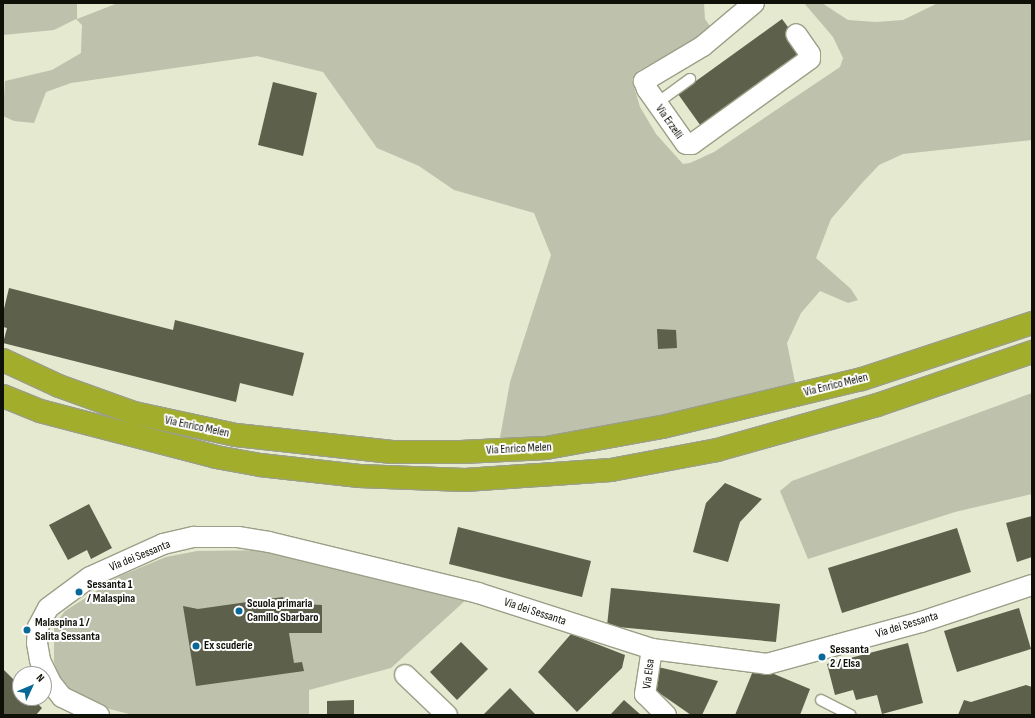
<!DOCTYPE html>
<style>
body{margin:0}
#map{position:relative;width:1035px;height:718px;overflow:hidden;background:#e5e9d0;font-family:"Sofia Sans Condensed",sans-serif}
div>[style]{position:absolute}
.green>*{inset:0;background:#bec1ab}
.building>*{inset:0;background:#5d604a}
.roads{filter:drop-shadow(1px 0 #9b9f87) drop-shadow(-1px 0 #9b9f87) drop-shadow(0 1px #9b9f87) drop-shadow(0 -1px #9b9f87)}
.lane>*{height:10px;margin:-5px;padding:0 5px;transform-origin:5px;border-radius:5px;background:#fff}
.street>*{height:20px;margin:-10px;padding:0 10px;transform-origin:10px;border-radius:10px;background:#fff}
.highway>*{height:22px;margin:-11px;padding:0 11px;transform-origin:11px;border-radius:11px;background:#a2ad2c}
.dots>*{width:11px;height:11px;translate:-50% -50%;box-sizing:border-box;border:2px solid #fff;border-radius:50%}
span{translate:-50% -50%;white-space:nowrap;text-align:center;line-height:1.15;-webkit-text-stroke:4px #fff;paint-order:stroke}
.street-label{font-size:12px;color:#0f1008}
.poi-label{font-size:12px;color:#0f1008;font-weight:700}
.left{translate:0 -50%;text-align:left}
.frame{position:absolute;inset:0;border:4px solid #0f1008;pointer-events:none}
.north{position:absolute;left:12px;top:666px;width:40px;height:40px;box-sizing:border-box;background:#fff;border:1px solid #9f9f9c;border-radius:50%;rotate:46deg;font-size:11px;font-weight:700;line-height:16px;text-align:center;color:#0f1008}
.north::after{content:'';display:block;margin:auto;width:14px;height:18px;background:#086998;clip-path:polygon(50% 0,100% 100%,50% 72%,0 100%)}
</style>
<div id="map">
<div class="green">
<div style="clip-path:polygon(3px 3px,77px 3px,77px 19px,118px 3px,704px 3px,705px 19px,710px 26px,692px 42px,638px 71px,632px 80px,640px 107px,656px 134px,683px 164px,690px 163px,714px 152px,840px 67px,843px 58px,833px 37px,804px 3px,822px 3px,848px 20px,876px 22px,903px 20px,938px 3px,1032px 3px,1032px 140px,903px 154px,879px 165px,862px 183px,831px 219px,816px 258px,851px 289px,858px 300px,848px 303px,820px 291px,801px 313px,787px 343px,797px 392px,576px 440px,499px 443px,510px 382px,551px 255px,534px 213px,454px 190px,419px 166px,377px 148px,323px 72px,257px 56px,71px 83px,46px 92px,34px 123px,14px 121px,3px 116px,5px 81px,52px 70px,81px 53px,82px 25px,76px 19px,54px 30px,3px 35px)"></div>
<div style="clip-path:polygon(1032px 393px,1032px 494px,955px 512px,808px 559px,780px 491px,792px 481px)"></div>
<div style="clip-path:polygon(269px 550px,467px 599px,391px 668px,309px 690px,309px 715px,133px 715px,102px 707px,69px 689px,60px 679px,54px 662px,54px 625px,65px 611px,120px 576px,166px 557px,197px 551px)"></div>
</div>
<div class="building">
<div style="clip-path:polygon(782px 19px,808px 54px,703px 129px,678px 94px)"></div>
<div style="clip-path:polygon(273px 82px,317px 93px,303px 156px,258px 145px)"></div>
<div style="clip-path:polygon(9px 288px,173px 330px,175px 320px,304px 353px,293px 396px,240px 383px,236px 402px,3px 343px,7px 328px,3px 327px,3px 313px)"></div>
<div style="clip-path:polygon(657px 329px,676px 330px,677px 348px,658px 349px)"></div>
<div style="clip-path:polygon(725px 483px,762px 499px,740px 522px,728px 562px,693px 552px,706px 503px)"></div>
<div style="clip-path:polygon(89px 504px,112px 548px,91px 559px,87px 550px,68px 560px,49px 525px)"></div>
<div style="clip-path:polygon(1032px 516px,1032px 557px,1017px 562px,1006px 523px)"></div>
<div style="clip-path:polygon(458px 527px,591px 561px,582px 597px,449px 564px)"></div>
<div style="clip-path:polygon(957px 528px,971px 572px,842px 613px,828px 568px)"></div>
<div style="clip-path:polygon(611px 588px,780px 604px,776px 642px,607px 626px)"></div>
<div style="clip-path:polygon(283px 597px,284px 603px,322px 605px,322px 633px,289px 633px,294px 663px,302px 662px,304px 671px,196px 686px,183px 606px,198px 609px)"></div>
<div style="clip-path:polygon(1019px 608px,1031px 649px,957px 672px,944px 631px)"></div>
<div style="clip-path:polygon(571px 634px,625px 655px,622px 668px,577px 712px,538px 672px)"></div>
<div style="clip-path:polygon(461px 642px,488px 669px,457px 700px,430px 672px)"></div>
<div style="clip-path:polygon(908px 643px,923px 703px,882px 714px,877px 695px,856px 700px,853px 690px,835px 695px,827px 664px)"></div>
<div style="clip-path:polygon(755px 666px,810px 689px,800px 715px,735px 715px)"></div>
<div style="clip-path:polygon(658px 667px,718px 681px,702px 715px,691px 715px,655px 690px)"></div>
<div style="clip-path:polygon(3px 669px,20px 686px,20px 698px,32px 698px,42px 708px,36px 715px,3px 715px)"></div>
<div style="clip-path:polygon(1026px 685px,1032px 687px,1032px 715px,958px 715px,964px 700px,971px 702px)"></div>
<div style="clip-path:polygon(510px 688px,536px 715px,483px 715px)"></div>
<div style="clip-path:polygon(354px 700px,354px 715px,327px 715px,327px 701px)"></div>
<div style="clip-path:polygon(624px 700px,641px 715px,610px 715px)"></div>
</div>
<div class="roads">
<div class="lane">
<div style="left:657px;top:103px;width:41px;rotate:-36deg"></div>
<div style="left:821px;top:700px;width:33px;rotate:27deg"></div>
</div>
<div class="street">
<div style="left:754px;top:3px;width:67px;rotate:139.9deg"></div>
<div style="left:703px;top:46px;width:69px;rotate:149.3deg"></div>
<div style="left:644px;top:81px;width:9px;rotate:69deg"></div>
<div style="left:647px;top:89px;width:67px;rotate:54.7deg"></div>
<div style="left:686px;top:144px;width:6px"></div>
<div style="left:692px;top:144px;width:145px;rotate:-35.8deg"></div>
<div style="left:810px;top:59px;width:5px;rotate:-90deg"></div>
<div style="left:810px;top:54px;width:24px;rotate:-125deg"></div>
<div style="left:652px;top:649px;width:46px;rotate:98.8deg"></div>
<div style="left:645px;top:694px;width:30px;rotate:45deg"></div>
<div style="left:405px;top:675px;width:58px;rotate:43.6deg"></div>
<div style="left:99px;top:715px;width:41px;rotate:-154.1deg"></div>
<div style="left:62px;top:697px;width:18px;rotate:-128deg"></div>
<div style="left:51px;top:683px;width:25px;rotate:-116deg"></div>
<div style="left:40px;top:660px;width:17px;rotate:-100deg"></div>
<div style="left:37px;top:643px;width:16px;rotate:-86deg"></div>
<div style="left:38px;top:627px;width:21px;rotate:-62deg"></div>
<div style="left:48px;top:608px;width:52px;rotate:-36.4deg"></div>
<div style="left:90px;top:577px;width:80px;rotate:-24.3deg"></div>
<div style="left:163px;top:544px;width:32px;rotate:-13deg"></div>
<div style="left:194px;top:537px;width:44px"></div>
<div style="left:238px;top:537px;width:31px;rotate:9deg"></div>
<div style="left:269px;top:542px;width:215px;rotate:13.7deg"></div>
<div style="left:478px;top:593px;width:183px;rotate:17.8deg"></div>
<div style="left:652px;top:649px;width:116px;rotate:7.4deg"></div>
<div style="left:767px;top:664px;width:160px;rotate:-15.3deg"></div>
<div style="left:921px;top:622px;width:117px;rotate:-18.4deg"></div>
</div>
<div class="highway">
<div style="left:3px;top:360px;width:62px;rotate:24.9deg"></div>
<div style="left:59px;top:386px;width:80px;rotate:19.8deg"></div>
<div style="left:134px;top:413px;width:104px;rotate:12.2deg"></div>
<div style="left:236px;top:435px;width:157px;rotate:6.2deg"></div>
<div style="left:392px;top:452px;width:69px"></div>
<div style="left:461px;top:452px;width:85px;rotate:-2.7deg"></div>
<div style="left:546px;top:448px;width:118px;rotate:-10.3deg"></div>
<div style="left:662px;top:427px;width:206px;rotate:-13.5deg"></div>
<div style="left:862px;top:379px;width:179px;rotate:-18.2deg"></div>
<div style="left:3px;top:396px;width:40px;rotate:22deg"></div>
<div style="left:40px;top:411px;width:182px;rotate:14.6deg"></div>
<div style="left:216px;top:457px;width:45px;rotate:10.3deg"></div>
<div style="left:260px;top:465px;width:100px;rotate:6.3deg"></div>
<div style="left:359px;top:476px;width:106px;rotate:2.2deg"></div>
<div style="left:465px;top:480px;width:146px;rotate:-3.9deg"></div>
<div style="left:611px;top:470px;width:108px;rotate:-10.7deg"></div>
<div style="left:717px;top:450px;width:166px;rotate:-15.7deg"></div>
<div style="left:877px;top:405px;width:164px;rotate:-18.9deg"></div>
</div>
</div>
<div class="dots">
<div style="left:79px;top:592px;background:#086998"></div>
<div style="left:239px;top:611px;background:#086998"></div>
<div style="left:27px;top:630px;background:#086998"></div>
<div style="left:196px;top:646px;background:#086998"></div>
<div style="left:822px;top:657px;background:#086998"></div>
</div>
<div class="street-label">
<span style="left:669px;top:122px;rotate:55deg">Via Erzelli</span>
<span style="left:836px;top:385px;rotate:-14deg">Via Enrico Melen</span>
<span style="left:197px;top:427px;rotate:12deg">Via Enrico Melen</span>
<span style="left:519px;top:449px;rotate:-3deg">Via Enrico Melen</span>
<span style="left:140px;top:556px;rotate:-22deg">Via dei Sessanta</span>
<span style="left:535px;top:612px;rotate:18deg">Via dei Sessanta</span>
<span style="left:907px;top:625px;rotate:-17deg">Via dei Sessanta</span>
<span style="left:649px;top:674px;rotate:-83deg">Via Elsa</span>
</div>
<div class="poi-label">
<span class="left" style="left:87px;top:592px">Sessanta 1<br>/ Malaspina</span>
<span class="left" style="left:247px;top:611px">Scuola primaria<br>Camillo Sbarbaro</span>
<span class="left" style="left:35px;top:630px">Malaspina 1 /<br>Salita Sessanta</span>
<span class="left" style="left:204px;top:646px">Ex scuderie</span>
<span class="left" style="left:830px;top:657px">Sessanta<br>2 / Elsa</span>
</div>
<div class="frame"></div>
<div class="north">N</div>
</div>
